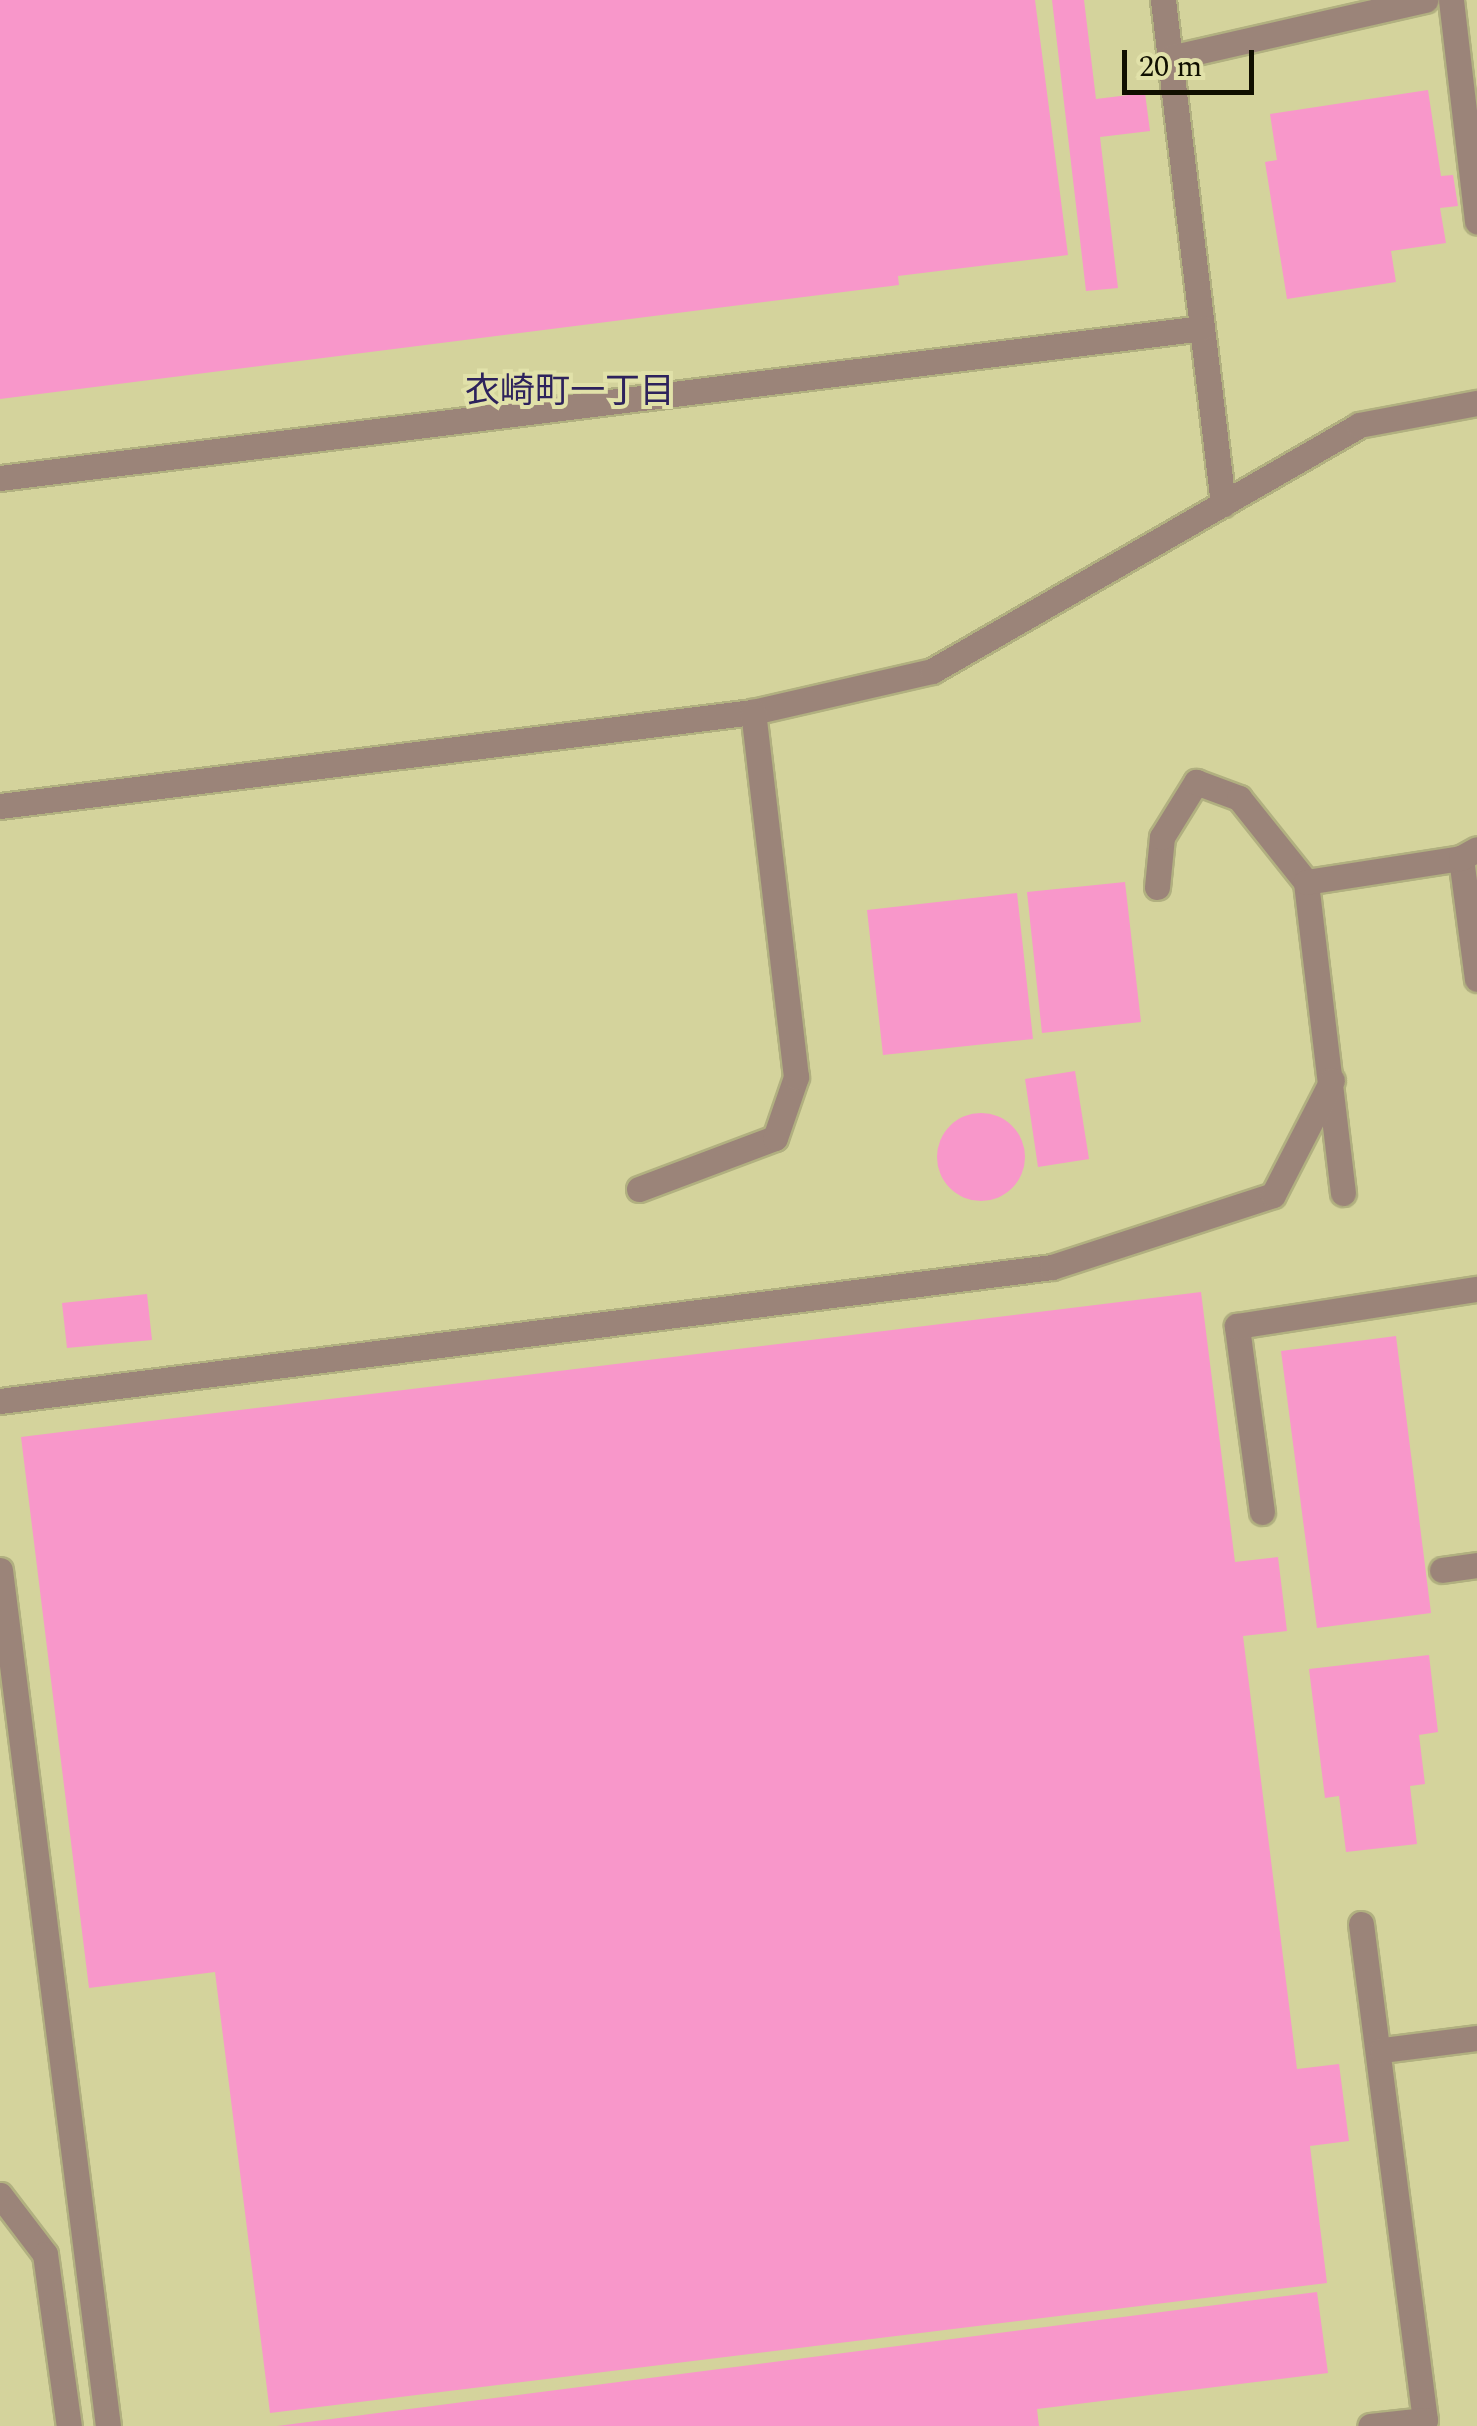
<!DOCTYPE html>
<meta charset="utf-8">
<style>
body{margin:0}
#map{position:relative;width:1477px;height:2426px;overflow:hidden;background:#d4d39c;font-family:Spectral,"Noto Sans JP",serif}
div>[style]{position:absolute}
.building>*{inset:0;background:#f897ca}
.round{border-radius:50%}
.roads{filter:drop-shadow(2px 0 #b1b080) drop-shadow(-2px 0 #b1b080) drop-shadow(0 2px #b1b080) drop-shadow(0 -2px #b1b080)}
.service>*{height:25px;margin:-12.5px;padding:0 12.5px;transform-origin:12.5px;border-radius:12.5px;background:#9b8479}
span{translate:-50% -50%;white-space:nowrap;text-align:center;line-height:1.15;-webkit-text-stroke:8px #e1e1a9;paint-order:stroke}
.neighbourhood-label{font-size:35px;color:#2d225c}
.scale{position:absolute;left:1122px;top:50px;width:132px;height:45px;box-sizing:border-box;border:5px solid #100f00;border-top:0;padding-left:12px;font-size:30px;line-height:35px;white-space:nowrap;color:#100f00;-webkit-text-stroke:8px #e1e1a9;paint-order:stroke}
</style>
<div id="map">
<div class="building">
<div style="clip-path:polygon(0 0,1035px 0,1068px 255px,898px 276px,899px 285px,0 399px)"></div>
<div style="clip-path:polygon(1052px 0,1084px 0,1096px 99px,1145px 93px,1150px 131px,1100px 137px,1118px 288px,1086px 291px)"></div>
<div style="clip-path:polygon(1428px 90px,1441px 176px,1453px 175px,1458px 206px,1440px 208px,1446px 243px,1391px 251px,1396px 282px,1287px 299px,1265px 162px,1277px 160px,1270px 114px)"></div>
<div style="clip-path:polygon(1125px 882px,1141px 1022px,1042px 1033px,1027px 892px)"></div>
<div style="clip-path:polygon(1017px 893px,1033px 1039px,883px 1055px,867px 910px)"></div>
<div style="clip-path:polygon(1075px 1071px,1089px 1159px,1038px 1167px,1025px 1079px)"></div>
<div class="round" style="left:937px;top:1113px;width:88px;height:88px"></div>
<div style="clip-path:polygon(1201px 1292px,1235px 1562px,1278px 1557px,1287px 1631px,1243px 1636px,1297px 2069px,1339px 2064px,1349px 2141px,1310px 2146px,1327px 2283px,270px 2413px,215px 1972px,89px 1988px,21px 1437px)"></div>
<div style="clip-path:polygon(147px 1294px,152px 1340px,67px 1348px,62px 1303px)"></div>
<div style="clip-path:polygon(1396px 1336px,1431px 1613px,1317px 1628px,1281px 1351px)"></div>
<div style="clip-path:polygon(1429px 1655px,1438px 1732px,1419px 1735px,1425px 1784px,1410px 1786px,1417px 1844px,1346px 1852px,1339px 1796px,1325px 1798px,1309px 1669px)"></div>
<div style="clip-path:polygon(1317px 2292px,1328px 2373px,1037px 2409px,1039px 2426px,277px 2426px)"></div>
</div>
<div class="roads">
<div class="service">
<div style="left:1163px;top:0;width:508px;rotate:83.21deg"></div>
<div style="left:1451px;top:0;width:223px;rotate:83.3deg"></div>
<div style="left:1170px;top:58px;width:262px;rotate:-12.8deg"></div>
<div style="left:0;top:478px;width:1211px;rotate:-7.11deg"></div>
<div style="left:0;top:806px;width:759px;rotate:-7.12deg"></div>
<div style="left:753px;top:712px;width:184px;rotate:-12.9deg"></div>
<div style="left:932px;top:671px;width:493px;rotate:-29.9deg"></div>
<div style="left:1359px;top:425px;width:120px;rotate:-10.6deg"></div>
<div style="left:1461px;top:858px;width:122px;rotate:82.5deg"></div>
<div style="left:1157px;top:887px;width:50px;rotate:-84.3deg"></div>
<div style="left:1162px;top:837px;width:65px;rotate:-58.3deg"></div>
<div style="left:1196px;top:782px;width:46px;rotate:20.4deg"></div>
<div style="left:1239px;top:798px;width:107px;rotate:51.4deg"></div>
<div style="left:639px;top:1189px;width:145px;rotate:-20.6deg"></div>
<div style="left:775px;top:1138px;width:65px;rotate:-71deg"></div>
<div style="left:796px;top:1077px;width:368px;rotate:-96.7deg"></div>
<div style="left:1343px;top:1193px;width:313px;rotate:-96.8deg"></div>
<div style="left:1306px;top:882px;width:157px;rotate:-8.8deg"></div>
<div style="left:1461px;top:858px;width:18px;rotate:-29deg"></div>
<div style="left:0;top:1401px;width:1060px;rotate:-7.26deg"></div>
<div style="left:1052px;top:1267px;width:232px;rotate:-18deg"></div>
<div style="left:1273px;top:1195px;width:129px;rotate:-62.8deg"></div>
<div style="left:1262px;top:1512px;width:188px;rotate:-97.7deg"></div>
<div style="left:1237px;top:1326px;width:243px;rotate:-8.8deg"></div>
<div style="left:0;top:1570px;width:863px;rotate:82.81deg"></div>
<div style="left:1442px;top:1570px;width:35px;rotate:-8deg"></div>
<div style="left:1361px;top:1924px;width:500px;rotate:82.65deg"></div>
<div style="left:1425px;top:2420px;width:55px;rotate:173.8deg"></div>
<div style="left:1382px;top:2050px;width:96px;rotate:-7.2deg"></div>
<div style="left:0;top:2195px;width:74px;rotate:52.7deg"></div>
<div style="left:45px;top:2254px;width:174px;rotate:82.1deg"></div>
</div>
</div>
<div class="neighbourhood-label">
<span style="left:570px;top:392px">衣崎町一丁目</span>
</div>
<div class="scale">20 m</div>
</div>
